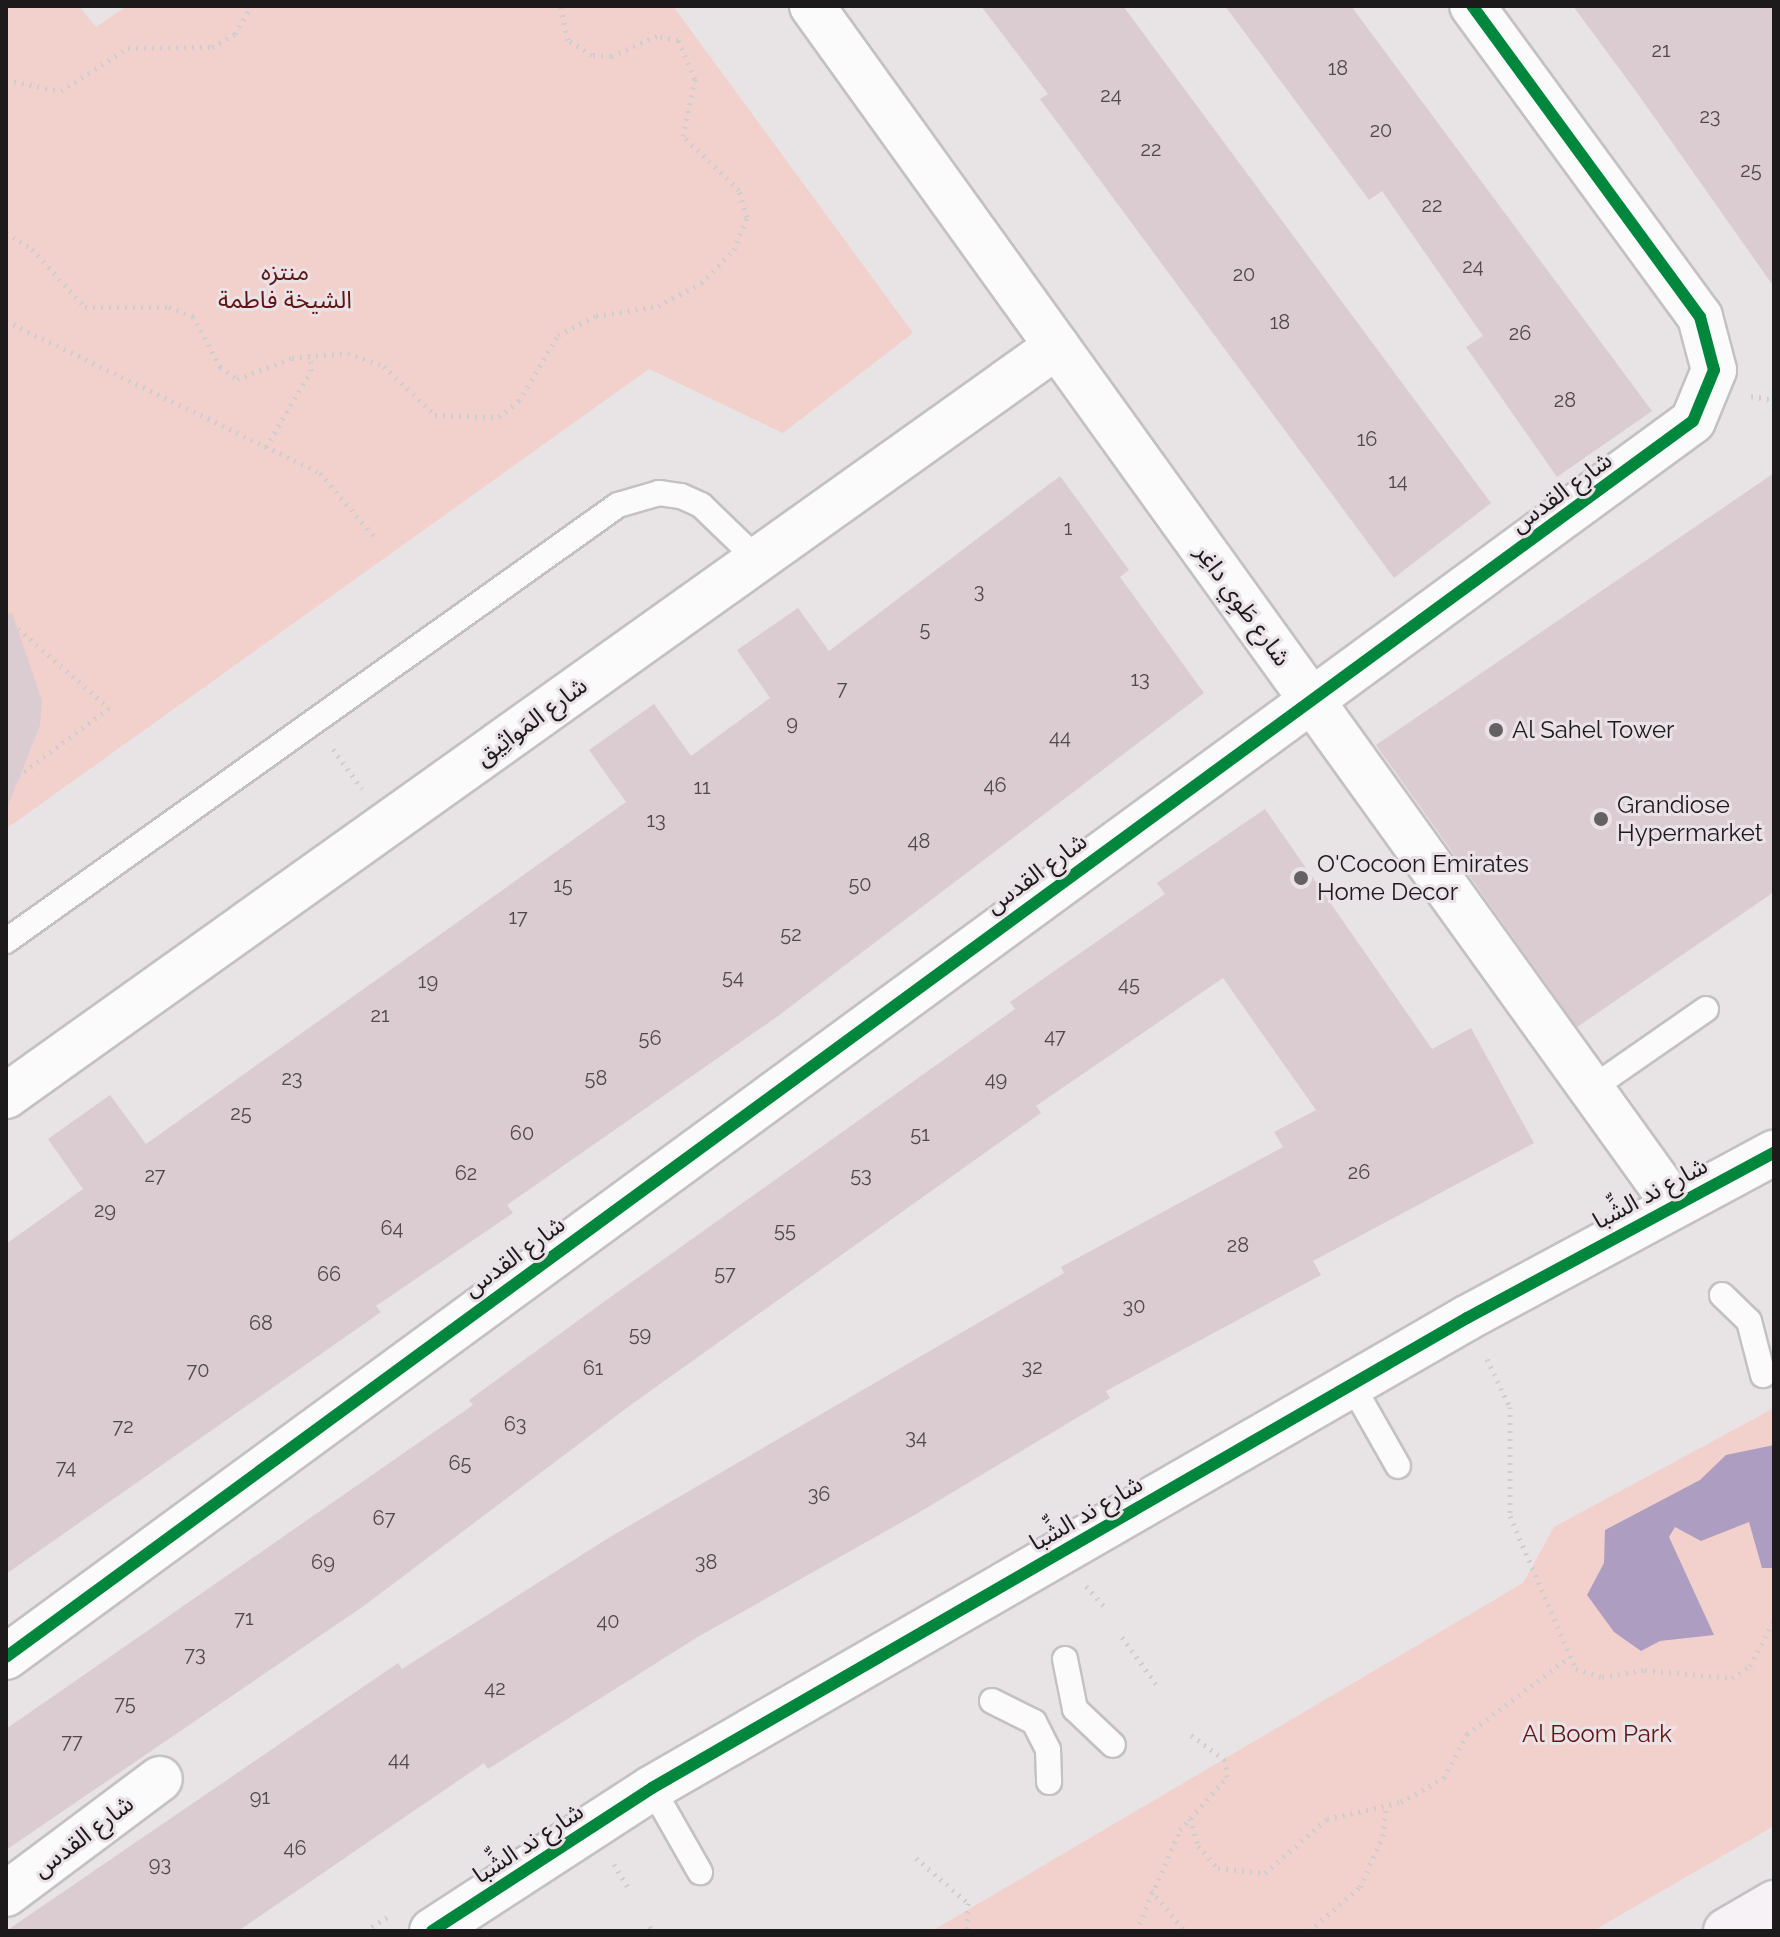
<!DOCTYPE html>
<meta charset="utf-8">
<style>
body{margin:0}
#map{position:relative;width:1780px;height:1937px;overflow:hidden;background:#e8e4e6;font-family:Raleway,"Noto Sans Arabic",sans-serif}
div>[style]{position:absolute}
.green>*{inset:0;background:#f2d0cc}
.water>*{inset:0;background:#ad9ec1}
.building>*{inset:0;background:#daccd0}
.path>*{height:5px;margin-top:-2.5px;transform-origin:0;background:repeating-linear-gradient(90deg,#cecece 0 2px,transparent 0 8px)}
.roads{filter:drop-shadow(2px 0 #c5c1c3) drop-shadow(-2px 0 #c5c1c3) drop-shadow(0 2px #c5c1c3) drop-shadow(0 -2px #c5c1c3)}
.lane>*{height:24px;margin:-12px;padding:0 12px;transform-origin:12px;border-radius:12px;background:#fcfbfb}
.street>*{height:44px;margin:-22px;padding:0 22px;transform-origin:22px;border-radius:22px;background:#fcfbfb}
.secondary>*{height:44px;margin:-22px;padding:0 22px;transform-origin:22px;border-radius:22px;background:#f6f2f5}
.cycleway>*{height:12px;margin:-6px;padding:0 6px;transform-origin:6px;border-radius:6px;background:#00873e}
.dots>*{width:22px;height:22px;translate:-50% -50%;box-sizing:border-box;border:4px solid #eae2e6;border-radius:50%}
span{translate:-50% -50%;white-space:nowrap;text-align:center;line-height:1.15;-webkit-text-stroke:6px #eae2e6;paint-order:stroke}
.number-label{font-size:20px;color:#4f494c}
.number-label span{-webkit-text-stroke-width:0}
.park-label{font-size:24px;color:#5f1612}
.street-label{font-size:24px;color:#1d1a1c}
.poi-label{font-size:24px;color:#1d1a1c}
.left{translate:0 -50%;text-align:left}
.frame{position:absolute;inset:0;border:8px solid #1d1a1c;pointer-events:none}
</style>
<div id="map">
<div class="green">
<div style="clip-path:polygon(6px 6px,79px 6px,96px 27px,127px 6px,673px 6px,913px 333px,783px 433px,649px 369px,6px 829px)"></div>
<div style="clip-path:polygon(1774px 1408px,1774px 1826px,1593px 1931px,932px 1931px,1523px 1583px,1554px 1527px)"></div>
</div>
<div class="water">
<div style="clip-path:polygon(1774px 1445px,1774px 1568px,1762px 1568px,1749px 1522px,1701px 1541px,1675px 1527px,1669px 1537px,1714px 1635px,1660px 1641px,1641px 1651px,1614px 1632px,1587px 1595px,1604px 1563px,1605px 1530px,1700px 1480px,1726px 1455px)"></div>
</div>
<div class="building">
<div style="clip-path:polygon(981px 6px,1123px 6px,1491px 503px,1394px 578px,1040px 99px,1048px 94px)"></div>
<div style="clip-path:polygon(1225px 6px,1351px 6px,1652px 411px,1557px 477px,1466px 347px,1483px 336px,1382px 191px,1369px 200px)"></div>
<div style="clip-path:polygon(1573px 6px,1774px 6px,1774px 287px,1638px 94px)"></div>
<div style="clip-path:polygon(1774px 473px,1774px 892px,1577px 1027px,1376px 745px)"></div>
<div style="clip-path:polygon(1060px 476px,1129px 570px,1120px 577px,1204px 693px,778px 1016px,507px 1205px,513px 1213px,376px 1306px,381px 1312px,6px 1574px,6px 1244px,83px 1189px,48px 1139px,110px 1095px,146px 1144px,626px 802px,589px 750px,654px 704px,691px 756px,770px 698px,737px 650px,798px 608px,829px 651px)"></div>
<div style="clip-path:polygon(12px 613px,42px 700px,40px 725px,8px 806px,6px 614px)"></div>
<div style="clip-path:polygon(1265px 809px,1432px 1049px,1471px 1028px,1534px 1143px,1313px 1261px,1321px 1275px,1106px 1391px,1110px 1398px,918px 1513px,696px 1638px,488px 1769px,484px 1763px,238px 1931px,6px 1931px,398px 1663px,402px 1669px,610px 1537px,1064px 1273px,1061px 1267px,1283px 1147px,1274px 1132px,1316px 1110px,1223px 978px,1036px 1106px,1041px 1113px,632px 1404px,365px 1605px,6px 1850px,6px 1729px,473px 1405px,469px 1400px,605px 1301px,1015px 1009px,1010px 1002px,1165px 894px,1157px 883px)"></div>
</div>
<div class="path">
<div style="left:6px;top:80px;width:56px;rotate:11.3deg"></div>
<div style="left:61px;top:91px;width:80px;rotate:-32.7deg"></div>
<div style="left:128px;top:48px;width:84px;rotate:-0.7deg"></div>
<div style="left:212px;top:47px;width:26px;rotate:-29deg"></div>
<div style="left:235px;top:34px;width:32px;rotate:-60deg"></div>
<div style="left:6px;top:233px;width:31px;rotate:32deg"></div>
<div style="left:32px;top:249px;width:79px;rotate:47.6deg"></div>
<div style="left:85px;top:307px;width:84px"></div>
<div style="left:169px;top:307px;width:26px;rotate:21deg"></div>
<div style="left:193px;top:316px;width:58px;rotate:62.1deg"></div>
<div style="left:220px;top:367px;width:21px;rotate:35deg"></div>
<div style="left:237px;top:379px;width:59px;rotate:-20.9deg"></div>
<div style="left:292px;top:358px;width:56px;rotate:-5.1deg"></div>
<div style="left:348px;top:353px;width:38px;rotate:20deg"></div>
<div style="left:384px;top:366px;width:71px;rotate:43.9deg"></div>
<div style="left:435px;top:415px;width:64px;rotate:1.8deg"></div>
<div style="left:499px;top:417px;width:26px;rotate:-39deg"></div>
<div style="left:519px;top:401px;width:77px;rotate:-59.4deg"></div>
<div style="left:558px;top:335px;width:42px;rotate:-26.6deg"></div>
<div style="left:596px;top:316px;width:63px;rotate:-9.2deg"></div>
<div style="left:658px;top:306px;width:49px;rotate:-28.1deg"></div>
<div style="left:701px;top:283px;width:47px;rotate:-45deg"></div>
<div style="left:734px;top:250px;width:35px;rotate:-68deg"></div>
<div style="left:747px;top:217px;width:28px;rotate:-107deg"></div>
<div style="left:739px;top:190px;width:78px;rotate:-136deg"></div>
<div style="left:683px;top:136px;width:58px;rotate:-78.1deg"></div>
<div style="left:695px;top:79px;width:43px;rotate:-113.6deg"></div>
<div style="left:678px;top:40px;width:21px;rotate:-169deg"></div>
<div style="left:657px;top:36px;width:50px;rotate:156.5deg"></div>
<div style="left:611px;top:56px;width:19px;rotate:-177deg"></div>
<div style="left:592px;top:55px;width:28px;rotate:-148deg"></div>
<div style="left:568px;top:40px;width:35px;rotate:-102deg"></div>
<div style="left:6px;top:321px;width:349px;rotate:25.8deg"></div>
<div style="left:320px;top:473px;width:87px;rotate:49.7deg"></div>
<div style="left:1751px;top:396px;width:23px;rotate:10deg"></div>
<div style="left:266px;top:447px;width:88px;rotate:-59.4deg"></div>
<div style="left:311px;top:371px;width:17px;rotate:-93deg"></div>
<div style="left:6px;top:618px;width:137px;rotate:41.1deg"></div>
<div style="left:109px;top:708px;width:129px;rotate:143.2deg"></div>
<div style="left:333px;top:749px;width:49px;rotate:54.1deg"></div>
<div style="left:1487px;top:1359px;width:53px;rotate:64.4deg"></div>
<div style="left:1510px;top:1407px;width:109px;rotate:90deg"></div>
<div style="left:1510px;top:1516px;width:167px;rotate:66.7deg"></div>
<div style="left:1576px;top:1669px;width:27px;rotate:17deg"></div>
<div style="left:1602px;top:1677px;width:44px;rotate:-9.2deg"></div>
<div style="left:1645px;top:1670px;width:87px;rotate:5.3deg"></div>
<div style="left:1732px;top:1678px;width:22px;rotate:-34deg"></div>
<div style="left:1750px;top:1666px;width:52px;rotate:-62.4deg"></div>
<div style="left:1086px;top:1586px;width:27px;rotate:48deg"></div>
<div style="left:1122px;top:1637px;width:58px;rotate:54.1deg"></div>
<div style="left:1190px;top:1818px;width:29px;rotate:74deg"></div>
<div style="left:1198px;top:1846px;width:30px;rotate:48deg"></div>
<div style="left:1218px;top:1868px;width:47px;rotate:6.1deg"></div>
<div style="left:1265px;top:1873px;width:82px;rotate:-41.1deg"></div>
<div style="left:1327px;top:1819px;width:76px;rotate:-12.9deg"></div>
<div style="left:1401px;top:1802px;width:49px;rotate:-29.2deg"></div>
<div style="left:1444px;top:1778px;width:50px;rotate:-62.4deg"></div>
<div style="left:1467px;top:1734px;width:126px;rotate:-37deg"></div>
<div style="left:916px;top:1858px;width:69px;rotate:40.9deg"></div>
<div style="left:968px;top:1903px;width:28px;rotate:92deg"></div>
<div style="left:614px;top:1864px;width:27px;rotate:59deg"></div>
<div style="left:1151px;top:1890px;width:53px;rotate:50.3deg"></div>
<div style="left:650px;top:1926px;width:6px;rotate:59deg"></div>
<div style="left:365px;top:1931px;width:28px;rotate:-32deg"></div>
<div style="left:1136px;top:1931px;width:110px;rotate:-66.5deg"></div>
<div style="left:1180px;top:1830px;width:71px;rotate:-48.4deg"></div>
<div style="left:1227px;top:1777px;width:17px;rotate:-97deg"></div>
<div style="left:1225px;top:1760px;width:47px;rotate:-143.6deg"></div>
<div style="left:1309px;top:1931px;width:67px;rotate:-40.8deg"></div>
<div style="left:1360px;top:1887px;width:56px;rotate:-65.7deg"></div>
<div style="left:1383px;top:1836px;width:30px;rotate:-84deg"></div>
</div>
<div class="roads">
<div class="lane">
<div style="left:6px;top:941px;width:751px;rotate:-35.47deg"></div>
<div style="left:618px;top:505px;width:43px;rotate:-16.3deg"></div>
<div style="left:659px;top:493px;width:22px;rotate:8deg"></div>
<div style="left:681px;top:496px;width:22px;rotate:24deg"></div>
<div style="left:701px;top:505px;width:78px;rotate:44deg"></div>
<div style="left:1591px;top:1089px;width:140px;rotate:-34.8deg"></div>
<div style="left:1722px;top:1295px;width:37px;rotate:44deg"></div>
<div style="left:1749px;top:1321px;width:56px;rotate:75.5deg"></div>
<div style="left:1352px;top:1385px;width:93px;rotate:60.4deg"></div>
<div style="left:1065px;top:1659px;width:51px;rotate:78.7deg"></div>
<div style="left:1075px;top:1709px;width:52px;rotate:43.5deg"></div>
<div style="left:992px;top:1701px;width:47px;rotate:26.6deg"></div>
<div style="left:1034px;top:1722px;width:31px;rotate:63deg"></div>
<div style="left:1048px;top:1750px;width:32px;rotate:88deg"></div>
<div style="left:652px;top:1788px;width:97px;rotate:60.3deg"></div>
</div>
<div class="street">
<div style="left:812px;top:6px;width:1476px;rotate:54.26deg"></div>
<div style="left:6px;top:1096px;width:1291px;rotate:-35.51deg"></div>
<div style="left:6px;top:1657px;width:2091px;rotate:-36.23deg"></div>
<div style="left:1693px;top:421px;width:55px;rotate:-67.6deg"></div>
<div style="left:1714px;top:370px;width:55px;rotate:-104.8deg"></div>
<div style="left:1700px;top:317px;width:386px;rotate:-126.2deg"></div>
<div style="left:6px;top:1894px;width:192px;rotate:-36.8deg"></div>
<div style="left:432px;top:1931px;width:262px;rotate:-33deg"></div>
<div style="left:652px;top:1788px;width:941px;rotate:-29.97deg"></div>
<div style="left:1467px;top:1318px;width:349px;rotate:-28.3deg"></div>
</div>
<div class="secondary">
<div style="left:1726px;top:1931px;width:56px;rotate:-30.3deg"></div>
</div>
</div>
<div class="cycleway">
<div style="left:6px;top:1657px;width:2091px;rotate:-36.23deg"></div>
<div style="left:1693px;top:421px;width:55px;rotate:-67.6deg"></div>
<div style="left:1714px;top:370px;width:55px;rotate:-104.8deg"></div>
<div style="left:1700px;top:317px;width:386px;rotate:-126.2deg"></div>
<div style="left:432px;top:1931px;width:262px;rotate:-33deg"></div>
<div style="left:652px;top:1788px;width:941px;rotate:-29.97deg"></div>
<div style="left:1467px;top:1318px;width:349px;rotate:-28.3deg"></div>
</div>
<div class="dots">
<div style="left:1496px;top:730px;background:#646163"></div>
<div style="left:1601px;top:819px;background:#646163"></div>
<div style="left:1301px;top:878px;background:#646163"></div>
</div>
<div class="number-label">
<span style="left:1661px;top:50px">21</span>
<span style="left:1338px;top:68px">18</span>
<span style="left:1111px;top:95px">24</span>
<span style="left:1710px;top:116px">23</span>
<span style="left:1381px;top:130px">20</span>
<span style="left:1151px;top:149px">22</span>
<span style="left:1751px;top:170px">25</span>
<span style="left:1432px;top:205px">22</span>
<span style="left:1473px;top:266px">24</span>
<span style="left:1244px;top:274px">20</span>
<span style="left:1280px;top:322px">18</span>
<span style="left:1520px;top:333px">26</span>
<span style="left:1565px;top:400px">28</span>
<span style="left:1367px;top:439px">16</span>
<span style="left:1398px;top:481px">14</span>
<span style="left:1068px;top:528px">1</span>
<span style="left:979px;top:591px">3</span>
<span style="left:925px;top:629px">5</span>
<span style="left:1140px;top:679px">13</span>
<span style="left:842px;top:688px">7</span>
<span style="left:792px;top:723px">9</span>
<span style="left:1060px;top:737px">44</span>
<span style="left:995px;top:785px">46</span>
<span style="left:702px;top:787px">11</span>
<span style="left:656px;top:820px">13</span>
<span style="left:919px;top:841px">48</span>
<span style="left:860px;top:884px">50</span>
<span style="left:563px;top:885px">15</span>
<span style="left:518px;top:917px">17</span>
<span style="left:791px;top:934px">52</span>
<span style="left:733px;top:977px">54</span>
<span style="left:428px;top:981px">19</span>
<span style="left:1129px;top:984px">45</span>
<span style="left:380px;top:1015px">21</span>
<span style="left:1055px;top:1036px">47</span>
<span style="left:650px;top:1038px">56</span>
<span style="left:292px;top:1078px">23</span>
<span style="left:596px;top:1078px">58</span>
<span style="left:996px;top:1079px">49</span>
<span style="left:241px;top:1113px">25</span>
<span style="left:522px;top:1133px">60</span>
<span style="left:920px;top:1134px">51</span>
<span style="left:1359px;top:1172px">26</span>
<span style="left:466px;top:1173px">62</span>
<span style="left:155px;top:1175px">27</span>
<span style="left:861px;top:1175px">53</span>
<span style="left:105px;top:1210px">29</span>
<span style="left:392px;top:1228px">64</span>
<span style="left:785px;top:1230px">55</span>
<span style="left:1238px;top:1245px">28</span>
<span style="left:725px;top:1273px">57</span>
<span style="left:329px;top:1274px">66</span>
<span style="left:1134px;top:1306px">30</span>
<span style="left:261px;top:1323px">68</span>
<span style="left:640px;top:1334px">59</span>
<span style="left:1032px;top:1367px">32</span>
<span style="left:593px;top:1368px">61</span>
<span style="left:198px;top:1370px">70</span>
<span style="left:515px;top:1424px">63</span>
<span style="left:123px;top:1426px">72</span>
<span style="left:916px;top:1437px">34</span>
<span style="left:460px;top:1463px">65</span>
<span style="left:66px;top:1467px">74</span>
<span style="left:819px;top:1494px">36</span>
<span style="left:384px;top:1518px">67</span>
<span style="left:323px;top:1562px">69</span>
<span style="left:706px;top:1562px">38</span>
<span style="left:244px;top:1618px">71</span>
<span style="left:608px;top:1621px">40</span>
<span style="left:195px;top:1654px">73</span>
<span style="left:495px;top:1688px">42</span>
<span style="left:125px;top:1703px">75</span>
<span style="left:72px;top:1741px">77</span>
<span style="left:399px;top:1759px">44</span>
<span style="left:260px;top:1797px">91</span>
<span style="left:295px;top:1848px">46</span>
<span style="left:160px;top:1864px">93</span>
</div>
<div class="park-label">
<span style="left:285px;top:286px">منتزه<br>الشيخة فاطمة</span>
<span style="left:1597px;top:1734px">Al Boom Park</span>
</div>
<div class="street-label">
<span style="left:1561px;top:492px;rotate:-36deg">شارع القدس</span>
<span style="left:1243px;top:605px;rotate:54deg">شارع طَوِي داغِر</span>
<span style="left:531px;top:721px;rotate:-36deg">شارع المَواثِيق</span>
<span style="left:1036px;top:873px;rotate:-36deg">شارع القدس</span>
<span style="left:1650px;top:1193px;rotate:-28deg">شارع ند الشِّبا</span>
<span style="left:514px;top:1256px;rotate:-36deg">شارع القدس</span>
<span style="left:1086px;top:1513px;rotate:-30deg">شارع ند الشِّبا</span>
<span style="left:83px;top:1836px;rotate:-37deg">شارع القدس</span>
<span style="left:528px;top:1843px;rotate:-33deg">شارع ند الشِّبا</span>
</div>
<div class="poi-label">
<span class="left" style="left:1512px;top:730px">Al Sahel Tower</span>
<span class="left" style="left:1617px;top:819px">Grandiose<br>Hypermarket</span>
<span class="left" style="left:1317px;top:878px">O'Cocoon Emirates<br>Home Decor</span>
</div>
<div class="frame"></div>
</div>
